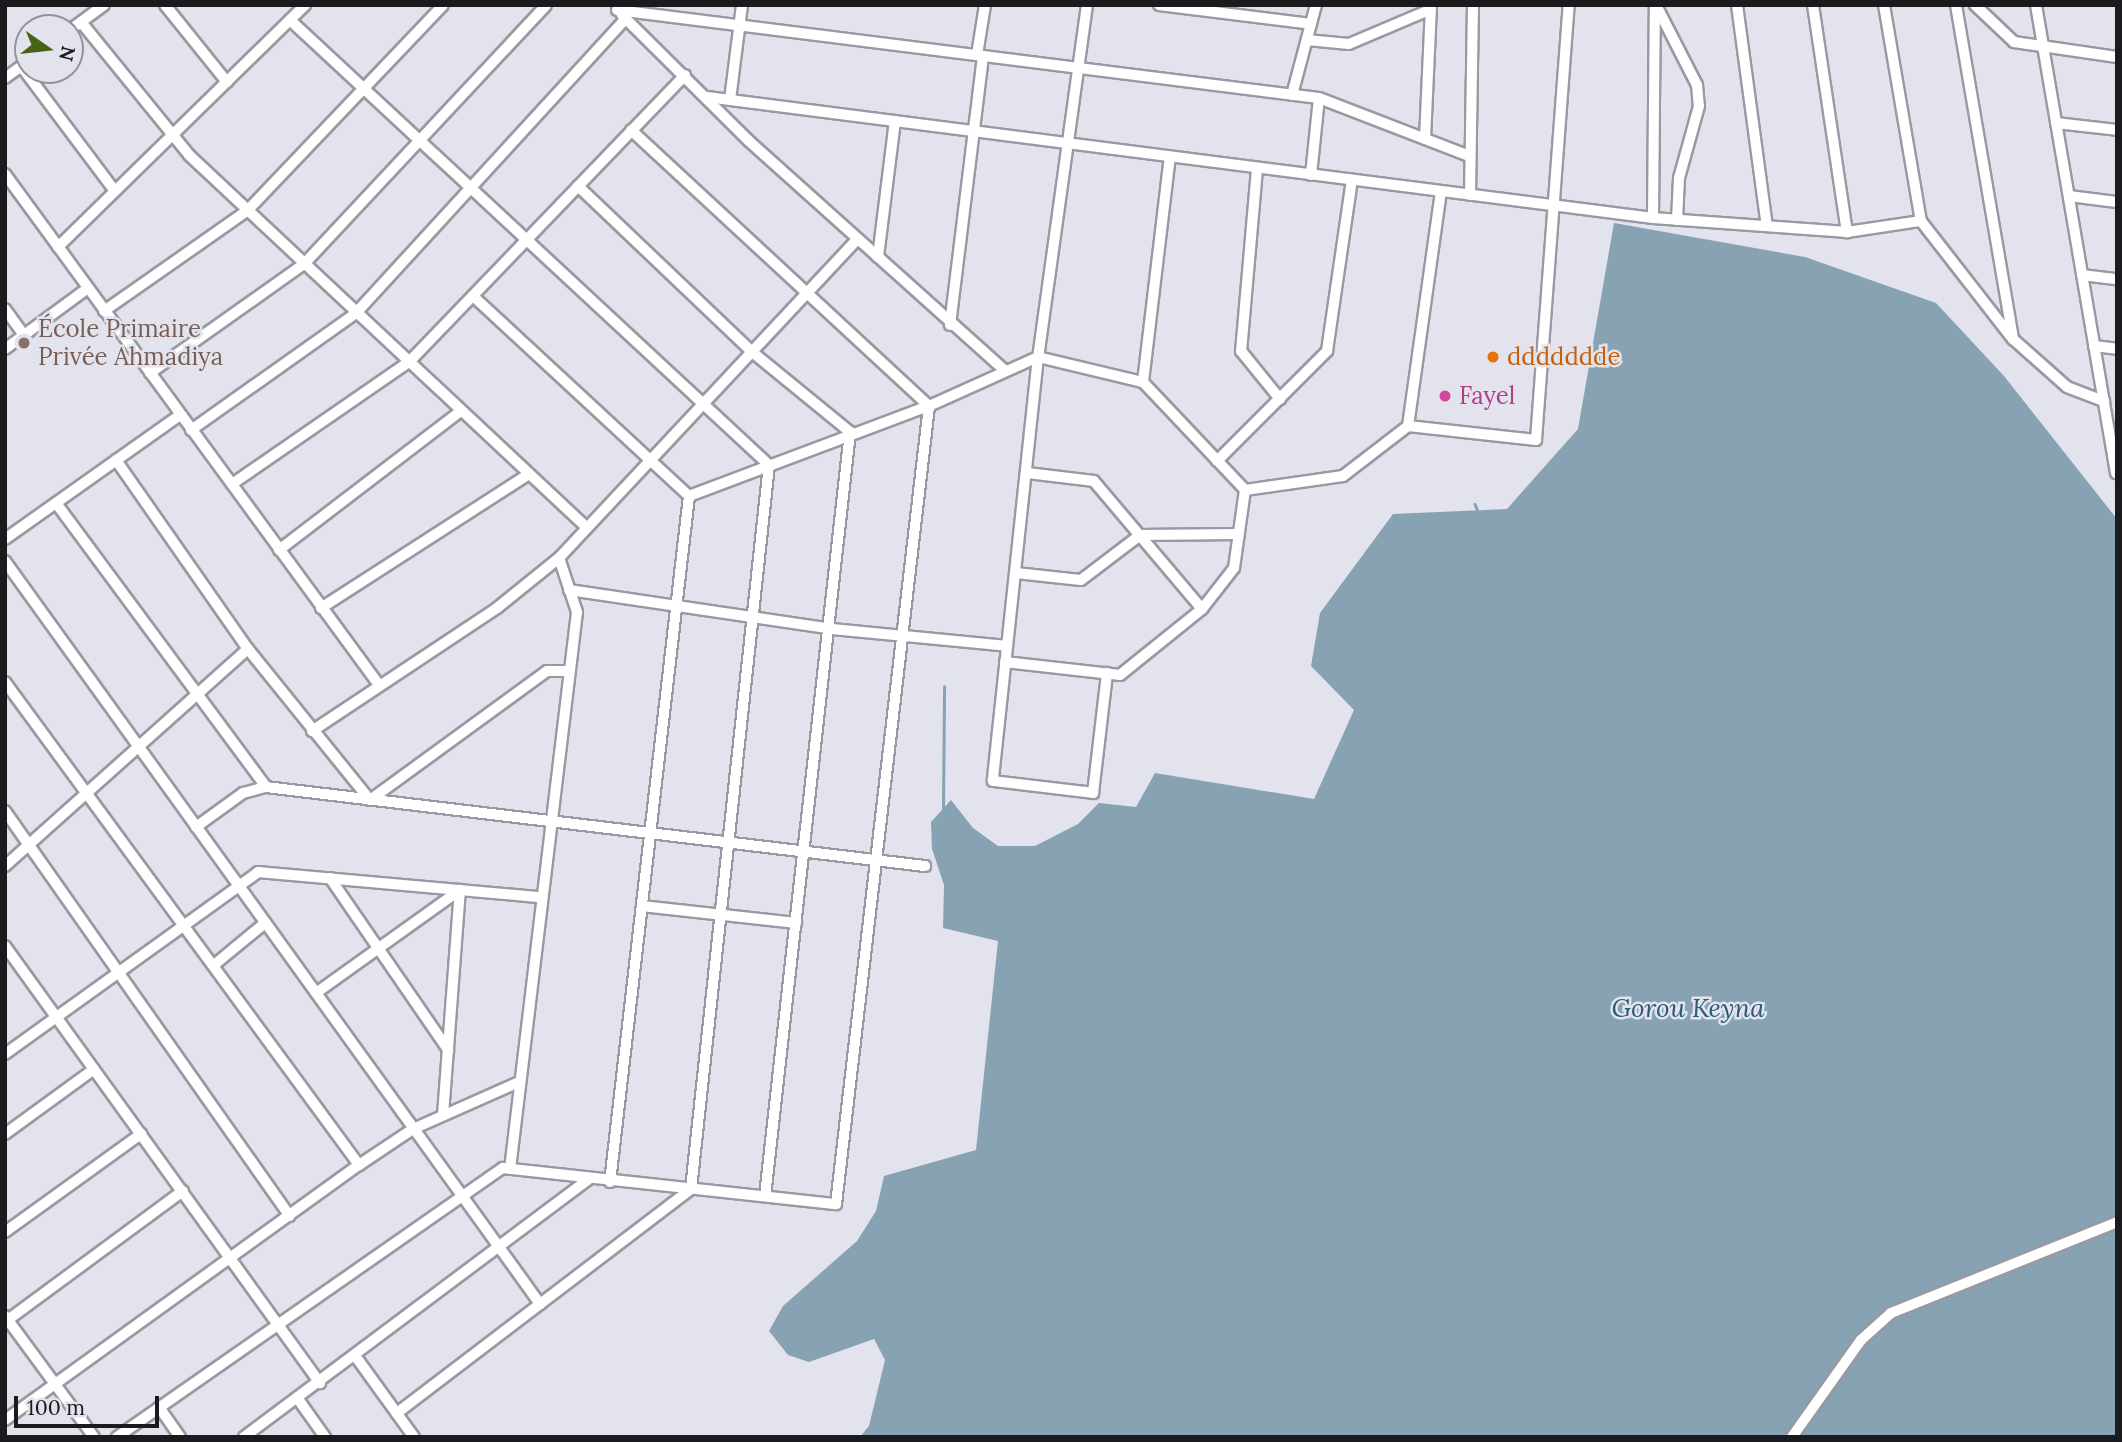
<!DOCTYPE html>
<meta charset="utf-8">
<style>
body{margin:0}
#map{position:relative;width:2122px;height:1442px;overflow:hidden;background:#e2e3ed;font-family:Lora,serif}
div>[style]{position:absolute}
.water>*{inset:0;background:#86a2b3}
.stream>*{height:2.5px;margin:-1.25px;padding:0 1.25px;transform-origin:1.25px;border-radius:1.25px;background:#86a2b3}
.roads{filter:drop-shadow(2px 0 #9899a2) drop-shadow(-2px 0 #9899a2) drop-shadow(0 2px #9899a2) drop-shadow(0 -2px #9899a2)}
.street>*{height:10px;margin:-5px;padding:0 5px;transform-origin:5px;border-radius:5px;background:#fff}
.dots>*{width:19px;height:19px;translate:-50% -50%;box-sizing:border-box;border:4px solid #e2e3ed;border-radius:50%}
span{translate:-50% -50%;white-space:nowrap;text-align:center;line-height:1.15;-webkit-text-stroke:5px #e2e3ed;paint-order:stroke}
.education-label{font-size:24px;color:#785e54}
.left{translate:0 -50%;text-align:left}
.food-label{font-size:24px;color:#c56008}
.hotel-label{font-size:24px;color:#b23c85}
.water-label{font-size:26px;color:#285c77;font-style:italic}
.frame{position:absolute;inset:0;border:7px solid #1a1b1e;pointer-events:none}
.north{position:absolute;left:14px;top:14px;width:70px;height:70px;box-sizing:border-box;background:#e2e3ed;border:2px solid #92939a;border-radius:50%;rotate:104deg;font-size:19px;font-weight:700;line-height:28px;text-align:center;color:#1a1b1e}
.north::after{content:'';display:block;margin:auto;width:24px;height:32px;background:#476316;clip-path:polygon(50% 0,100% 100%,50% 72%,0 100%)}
.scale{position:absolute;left:14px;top:1396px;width:145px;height:32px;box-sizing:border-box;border:4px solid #1a1b1e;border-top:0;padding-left:9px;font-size:21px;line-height:24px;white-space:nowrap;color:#1a1b1e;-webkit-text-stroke:5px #e2e3ed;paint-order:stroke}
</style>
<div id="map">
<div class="water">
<div style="clip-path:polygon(1614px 223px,1805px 257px,1936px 303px,2004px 376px,2117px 519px,2117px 1437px,860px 1437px,869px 1426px,885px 1360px,874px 1339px,809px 1362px,788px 1355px,769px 1331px,783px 1306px,857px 1241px,876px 1211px,884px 1176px,976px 1150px,998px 941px,943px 928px,944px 885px,932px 849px,931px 822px,951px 800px,973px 828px,998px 846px,1035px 846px,1078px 824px,1099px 803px,1136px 807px,1155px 773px,1314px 799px,1354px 710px,1311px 666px,1320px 613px,1393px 514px,1507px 509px,1578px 429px)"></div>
</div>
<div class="stream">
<div style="left:1475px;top:504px;width:11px;rotate:68deg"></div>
<div style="left:943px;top:809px;width:122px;rotate:-89.5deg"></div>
</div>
<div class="roads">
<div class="street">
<div style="left:165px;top:5px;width:99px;rotate:51.2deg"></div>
<div style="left:1087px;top:5px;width:355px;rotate:97.9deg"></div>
<div style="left:1038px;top:357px;width:426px;rotate:96.1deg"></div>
<div style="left:993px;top:781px;width:101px;rotate:6.8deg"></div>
<div style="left:1093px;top:793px;width:121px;rotate:-83.3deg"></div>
<div style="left:1159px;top:5px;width:153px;rotate:7.1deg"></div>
<div style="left:1656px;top:5px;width:90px;rotate:62.9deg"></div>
<div style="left:1697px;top:85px;width:21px;rotate:85deg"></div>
<div style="left:1699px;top:106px;width:75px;rotate:105.5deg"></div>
<div style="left:1679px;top:178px;width:42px;rotate:92.7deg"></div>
<div style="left:1737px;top:5px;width:223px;rotate:82.3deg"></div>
<div style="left:1813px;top:5px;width:230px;rotate:81.5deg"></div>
<div style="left:1884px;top:5px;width:219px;rotate:80.3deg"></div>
<div style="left:1956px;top:5px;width:337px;rotate:80.3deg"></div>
<div style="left:1975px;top:5px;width:54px;rotate:43.5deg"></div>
<div style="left:2014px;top:42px;width:104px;rotate:8.3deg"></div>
<div style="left:2036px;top:5px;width:475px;rotate:80.3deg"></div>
<div style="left:617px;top:10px;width:707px;rotate:7.15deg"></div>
<div style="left:1319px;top:98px;width:159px;rotate:21.1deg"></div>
<div style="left:622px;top:15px;width:179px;rotate:44.8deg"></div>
<div style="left:749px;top:141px;width:344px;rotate:41.9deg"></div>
<div style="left:290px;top:20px;width:654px;rotate:42.89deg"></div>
<div style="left:769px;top:465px;width:728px;rotate:96.15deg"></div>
<div style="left:691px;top:1189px;width:370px;rotate:142.7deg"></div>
<div style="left:81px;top:22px;width:171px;rotate:50.9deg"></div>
<div style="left:189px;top:155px;width:543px;rotate:43.13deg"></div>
<div style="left:70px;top:30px;width:42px;rotate:-36.3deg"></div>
<div style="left:1307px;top:40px;width:42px;rotate:5.4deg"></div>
<div style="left:1349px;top:44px;width:87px;rotate:-23deg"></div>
<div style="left:977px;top:55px;width:51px;rotate:-80.9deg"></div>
<div style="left:21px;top:66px;width:156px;rotate:53.1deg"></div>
<div style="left:5px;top:78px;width:29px;rotate:-36deg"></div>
<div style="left:1292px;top:95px;width:93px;rotate:-75.1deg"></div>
<div style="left:707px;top:97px;width:954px;rotate:7.29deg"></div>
<div style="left:1653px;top:218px;width:195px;rotate:4.1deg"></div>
<div style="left:1847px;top:232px;width:75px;rotate:-8.5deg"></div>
<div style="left:1921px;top:221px;width:150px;rotate:52.1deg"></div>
<div style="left:2013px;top:339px;width:72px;rotate:41.6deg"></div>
<div style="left:2067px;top:387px;width:40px;rotate:21deg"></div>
<div style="left:730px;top:100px;width:96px;rotate:-82.8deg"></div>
<div style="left:2056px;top:123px;width:61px;rotate:6.5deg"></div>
<div style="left:1425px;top:139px;width:134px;rotate:-87.4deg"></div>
<div style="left:1257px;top:169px;width:183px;rotate:95deg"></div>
<div style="left:1241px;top:351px;width:62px;rotate:50.9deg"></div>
<div style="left:5px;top:174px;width:633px;rotate:53.8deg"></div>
<div style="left:1311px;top:175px;width:77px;rotate:-84.1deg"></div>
<div style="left:578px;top:186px;width:239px;rotate:43.6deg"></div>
<div style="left:751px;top:351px;width:128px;rotate:39.3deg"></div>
<div style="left:850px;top:432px;width:769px;rotate:96.35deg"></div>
<div style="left:1470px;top:195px;width:190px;rotate:-89.1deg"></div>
<div style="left:2069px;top:196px;width:48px;rotate:7.1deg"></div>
<div style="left:1653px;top:218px;width:210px;rotate:-89.5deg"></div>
<div style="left:58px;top:247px;width:346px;rotate:-44.4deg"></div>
<div style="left:878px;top:257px;width:137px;rotate:-82.9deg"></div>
<div style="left:2082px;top:275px;width:35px;rotate:7deg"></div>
<div style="left:473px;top:296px;width:294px;rotate:42.8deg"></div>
<div style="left:5px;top:309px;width:32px;rotate:54deg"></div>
<div style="left:104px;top:311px;width:174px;rotate:-35deg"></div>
<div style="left:247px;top:211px;width:284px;rotate:-46.4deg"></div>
<div style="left:950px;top:325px;width:271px;rotate:-83deg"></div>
<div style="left:2094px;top:346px;width:23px;rotate:7deg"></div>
<div style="left:5px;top:349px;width:103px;rotate:-36.3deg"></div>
<div style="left:150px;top:373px;width:189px;rotate:-35.3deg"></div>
<div style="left:304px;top:264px;width:354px;rotate:-46.9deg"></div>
<div style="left:1143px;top:382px;width:227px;rotate:-83.2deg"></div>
<div style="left:1408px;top:426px;width:236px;rotate:-82deg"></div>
<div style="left:191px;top:430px;width:202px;rotate:-35.3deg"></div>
<div style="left:356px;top:313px;width:400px;rotate:-47.5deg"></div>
<div style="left:116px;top:460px;width:231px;rotate:55.1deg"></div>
<div style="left:248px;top:649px;width:194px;rotate:51.1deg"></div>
<div style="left:370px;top:800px;width:219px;rotate:-36.1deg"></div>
<div style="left:547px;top:671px;width:22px"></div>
<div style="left:1217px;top:461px;width:156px;rotate:-45deg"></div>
<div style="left:1327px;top:351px;width:173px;rotate:-81.7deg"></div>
<div style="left:232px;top:484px;width:215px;rotate:-34.6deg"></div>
<div style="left:409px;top:362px;width:398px;rotate:-46.1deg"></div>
<div style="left:1245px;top:490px;width:99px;rotate:-8.1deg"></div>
<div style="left:1343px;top:476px;width:82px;rotate:-37.6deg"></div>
<div style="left:1408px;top:426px;width:129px;rotate:6.2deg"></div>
<div style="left:1536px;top:440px;width:436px;rotate:-85.7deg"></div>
<div style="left:689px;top:496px;width:256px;rotate:-20.6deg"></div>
<div style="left:929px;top:406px;width:120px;rotate:-24.2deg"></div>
<div style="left:1038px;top:357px;width:108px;rotate:13.4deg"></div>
<div style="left:1143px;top:382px;width:149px;rotate:46.6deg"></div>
<div style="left:56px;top:503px;width:353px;rotate:53.5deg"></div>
<div style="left:266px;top:787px;width:664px;rotate:6.84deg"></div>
<div style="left:5px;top:539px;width:214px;rotate:-35.3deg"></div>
<div style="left:279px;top:550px;width:229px;rotate:-37.4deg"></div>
<div style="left:5px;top:561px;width:916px;rotate:54.24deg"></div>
<div style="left:1016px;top:573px;width:65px;rotate:6.1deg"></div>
<div style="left:1081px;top:580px;width:74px;rotate:-37.3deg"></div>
<div style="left:1140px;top:535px;width:99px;rotate:-0.6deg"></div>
<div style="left:569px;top:590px;width:266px;rotate:8.4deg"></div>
<div style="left:832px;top:629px;width:176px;rotate:5.5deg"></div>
<div style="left:321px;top:608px;width:247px;rotate:-32.8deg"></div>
<div style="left:1202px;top:609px;width:52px;rotate:-52deg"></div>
<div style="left:1234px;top:568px;width:79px;rotate:-82deg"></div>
<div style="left:1005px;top:662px;width:116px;rotate:6.4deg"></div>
<div style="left:1120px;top:675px;width:105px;rotate:-38.8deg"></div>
<div style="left:1202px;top:609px;width:167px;rotate:-130.2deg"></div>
<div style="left:1094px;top:481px;width:67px;rotate:-173.2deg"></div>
<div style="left:5px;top:682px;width:599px;rotate:53.76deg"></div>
<div style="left:312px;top:731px;width:222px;rotate:-33.6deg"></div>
<div style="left:497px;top:608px;width:80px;rotate:-38.9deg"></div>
<div style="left:559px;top:558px;width:437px;rotate:-46.9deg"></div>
<div style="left:5px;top:811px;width:495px;rotate:54.9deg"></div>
<div style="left:196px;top:827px;width:58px;rotate:-35.9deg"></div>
<div style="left:243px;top:793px;width:24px;rotate:-15deg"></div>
<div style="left:5px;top:866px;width:326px;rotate:-41.8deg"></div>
<div style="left:330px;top:878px;width:209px;rotate:55.5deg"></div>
<div style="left:642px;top:906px;width:155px;rotate:6.3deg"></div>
<div style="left:5px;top:946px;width:539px;rotate:54.22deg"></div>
<div style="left:214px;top:965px;width:66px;rotate:-39.5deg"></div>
<div style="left:316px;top:993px;width:177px;rotate:-35.6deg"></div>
<div style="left:5px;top:1054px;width:312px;rotate:-35.7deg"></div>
<div style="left:258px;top:872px;width:283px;rotate:5.1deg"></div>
<div style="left:443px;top:1115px;width:226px;rotate:-85.7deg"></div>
<div style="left:5px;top:1134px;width:110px;rotate:-36.1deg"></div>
<div style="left:510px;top:1169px;width:561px;rotate:-83.14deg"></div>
<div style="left:577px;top:612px;width:57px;rotate:-108.4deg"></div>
<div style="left:610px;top:1182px;width:691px;rotate:-83.43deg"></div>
<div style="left:5px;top:1232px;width:168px;rotate:-35.8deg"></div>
<div style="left:5px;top:1316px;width:150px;rotate:53.7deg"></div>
<div style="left:5px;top:1322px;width:221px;rotate:-36.4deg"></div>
<div style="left:356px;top:1357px;width:99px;rotate:54.1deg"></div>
<div style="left:298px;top:1399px;width:47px;rotate:54.6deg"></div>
<div style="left:159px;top:1407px;width:37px;rotate:55deg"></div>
<div style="left:5px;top:1420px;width:436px;rotate:-35.8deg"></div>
<div style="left:359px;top:1165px;width:65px;rotate:-33.7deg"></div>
<div style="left:413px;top:1129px;width:116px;rotate:-23.9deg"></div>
<div style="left:117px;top:1437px;width:470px;rotate:-34.9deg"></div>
<div style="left:503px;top:1168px;width:335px;rotate:6.2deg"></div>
<div style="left:836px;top:1204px;width:803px;rotate:-83.35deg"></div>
<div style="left:929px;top:406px;width:406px;rotate:-137.2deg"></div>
<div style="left:244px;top:1437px;width:432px;rotate:-36.8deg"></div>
<div style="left:1792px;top:1437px;width:119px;rotate:-54.6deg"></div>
<div style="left:1861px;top:1340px;width:40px;rotate:-42deg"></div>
<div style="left:1891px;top:1313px;width:244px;rotate:-21.9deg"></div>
</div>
</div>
<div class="dots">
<div style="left:24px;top:343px;background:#8d6e63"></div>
<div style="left:1493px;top:357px;background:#e8710a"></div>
<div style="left:1445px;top:396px;background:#d1479c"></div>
</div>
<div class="education-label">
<span class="left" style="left:38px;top:343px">École Primaire<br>Privée Ahmadiya</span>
</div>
<div class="food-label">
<span class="left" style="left:1507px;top:357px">ddddddde</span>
</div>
<div class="hotel-label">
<span class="left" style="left:1459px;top:396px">Fayel</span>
</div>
<div class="water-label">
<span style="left:1688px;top:1008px">Gorou Keyna</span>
</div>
<div class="frame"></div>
<div class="north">N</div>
<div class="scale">100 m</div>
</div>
